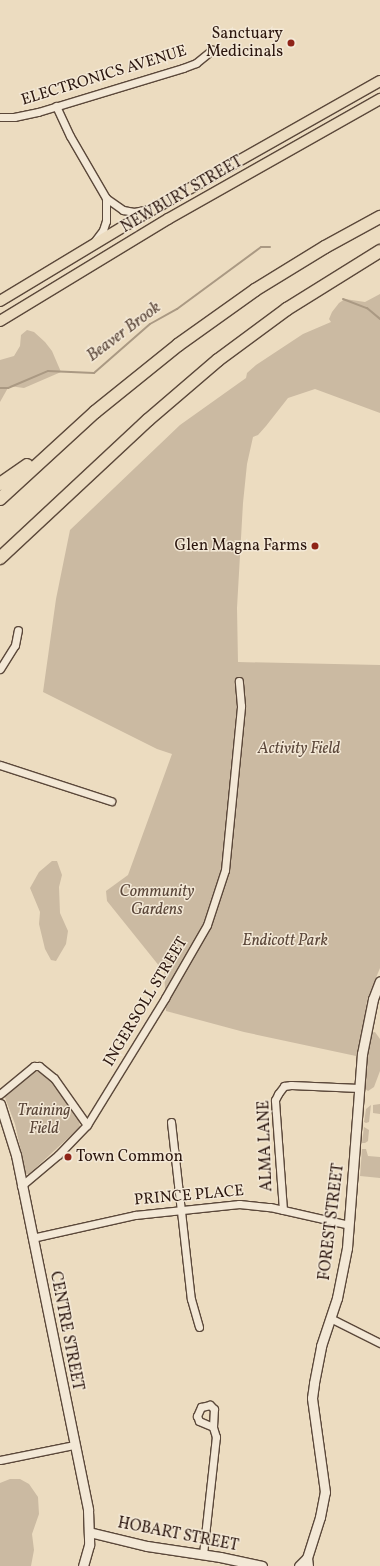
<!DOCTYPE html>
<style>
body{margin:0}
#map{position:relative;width:380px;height:1566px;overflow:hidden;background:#ecdcc0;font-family:Vollkorn,serif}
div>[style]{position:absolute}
.green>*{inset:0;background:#cbbaa2}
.stream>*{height:2px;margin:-1px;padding:0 1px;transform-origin:1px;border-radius:1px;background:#aa9983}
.roads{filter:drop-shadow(1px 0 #5b483a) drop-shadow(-1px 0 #5b483a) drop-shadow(0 1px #5b483a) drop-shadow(0 -1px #5b483a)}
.street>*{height:7px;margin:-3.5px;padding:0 3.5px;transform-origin:3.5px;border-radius:3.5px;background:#f3e8d6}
.secondary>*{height:9px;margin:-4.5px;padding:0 4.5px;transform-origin:4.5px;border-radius:4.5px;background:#f3e8d6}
.primary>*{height:10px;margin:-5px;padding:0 5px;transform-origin:5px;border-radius:5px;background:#ecdcc0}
.highway>*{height:12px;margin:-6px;padding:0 6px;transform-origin:6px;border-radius:6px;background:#ecdcc0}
.dots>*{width:11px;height:11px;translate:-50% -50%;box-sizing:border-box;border:2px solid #f3e8d6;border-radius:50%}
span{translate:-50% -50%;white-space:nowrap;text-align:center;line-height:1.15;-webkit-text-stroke:3px #f3e8d6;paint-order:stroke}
.poi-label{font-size:16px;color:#2b160e}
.right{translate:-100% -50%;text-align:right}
.left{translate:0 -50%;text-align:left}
.street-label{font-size:16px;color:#2b160e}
.park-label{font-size:16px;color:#5b473a;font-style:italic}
.water-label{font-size:17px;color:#5e4a3d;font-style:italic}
</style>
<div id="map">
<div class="green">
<div style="clip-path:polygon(380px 294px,380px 413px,315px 389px,288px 398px,266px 426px,258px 435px,253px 437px,247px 464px,243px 503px,237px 608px,238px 662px,380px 665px,380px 968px,367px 1000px,361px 1045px,356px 1056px,244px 1032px,166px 1011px,164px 969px,160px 967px,107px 901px,106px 891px,128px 875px,172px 754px,157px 749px,43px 692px,56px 599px,70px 530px,180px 425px,246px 378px,247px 373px,256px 365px,303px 334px,331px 322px,329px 319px,332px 312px,339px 303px,345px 299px,365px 302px)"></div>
<div style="clip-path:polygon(27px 330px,34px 332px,45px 342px,52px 351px,61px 372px,24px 388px,9px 386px,0 402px,0 360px,14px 356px,20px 346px,21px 335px)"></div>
<div style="clip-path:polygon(52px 861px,57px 861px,62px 875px,59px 887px,60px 913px,68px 931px,66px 944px,56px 961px,51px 960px,45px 949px,39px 924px,40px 912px,30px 888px,39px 872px)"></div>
<div style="clip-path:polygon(375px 1032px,380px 1039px,380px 1071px,374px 1087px,368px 1091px,363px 1087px,365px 1065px,369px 1039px,371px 1033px)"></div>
<div style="clip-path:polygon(36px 1069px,40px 1069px,53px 1079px,79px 1120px,80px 1127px,29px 1174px,26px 1174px,15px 1124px,4px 1095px,30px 1072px)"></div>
<div style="clip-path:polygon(380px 1104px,380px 1114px,373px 1113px,373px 1105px)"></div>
<div style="clip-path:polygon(371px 1105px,369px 1122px,366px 1123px,364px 1122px,366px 1109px)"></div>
<div style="clip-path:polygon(364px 1127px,369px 1130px,368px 1141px,365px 1143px,362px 1143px)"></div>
<div style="clip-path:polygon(362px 1149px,366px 1149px,368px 1156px,380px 1157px,380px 1178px,360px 1176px)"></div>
<div style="clip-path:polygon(10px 1479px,20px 1479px,29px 1484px,38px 1497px,39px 1514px,32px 1534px,34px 1550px,31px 1566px,0 1566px,0 1483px)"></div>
</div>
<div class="stream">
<div style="left:343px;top:299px;width:26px;rotate:21deg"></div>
<div style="left:367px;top:308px;width:17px;rotate:40deg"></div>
<div style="left:0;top:388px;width:8px"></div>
<div style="left:8px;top:388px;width:43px;rotate:-23deg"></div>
<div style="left:48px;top:371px;width:46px;rotate:2.5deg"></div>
<div style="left:94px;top:373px;width:74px;rotate:-41.2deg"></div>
<div style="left:150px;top:324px;width:31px;rotate:-29deg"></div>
<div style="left:177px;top:309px;width:104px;rotate:-36.4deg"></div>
<div style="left:261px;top:247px;width:9px"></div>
</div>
<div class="roads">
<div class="street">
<div style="left:56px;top:106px;width:33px;rotate:65deg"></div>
<div style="left:70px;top:136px;width:72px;rotate:59.9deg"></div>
<div style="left:106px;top:198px;width:21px;rotate:35deg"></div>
<div style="left:123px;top:210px;width:11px;rotate:10deg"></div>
<div style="left:134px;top:212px;width:15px;rotate:-11deg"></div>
<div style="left:0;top:117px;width:14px"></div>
<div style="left:14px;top:117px;width:25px;rotate:-12deg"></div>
<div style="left:38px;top:112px;width:152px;rotate:-16.9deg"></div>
<div style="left:183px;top:68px;width:14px;rotate:-21deg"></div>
<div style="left:196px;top:63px;width:21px;rotate:-39deg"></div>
<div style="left:94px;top:242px;width:15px;rotate:-53deg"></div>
<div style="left:103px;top:230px;width:9px;rotate:-72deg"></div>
<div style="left:106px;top:221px;width:23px;rotate:-90deg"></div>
<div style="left:0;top:669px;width:28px;rotate:-58deg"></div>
<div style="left:15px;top:645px;width:15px;rotate:-79deg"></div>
<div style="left:0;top:765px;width:117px;rotate:18deg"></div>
<div style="left:0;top:1094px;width:44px;rotate:-39.5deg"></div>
<div style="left:34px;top:1066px;width:5px"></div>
<div style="left:39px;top:1066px;width:19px;rotate:39deg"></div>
<div style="left:54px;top:1078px;width:57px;rotate:54.9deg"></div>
<div style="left:171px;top:1122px;width:178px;rotate:83.6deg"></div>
<div style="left:191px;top:1299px;width:29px;rotate:74deg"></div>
<div style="left:21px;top:1186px;width:48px;rotate:-40deg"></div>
<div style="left:58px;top:1155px;width:42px;rotate:-46deg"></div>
<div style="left:87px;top:1125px;width:149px;rotate:-58.4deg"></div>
<div style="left:165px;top:998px;width:84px;rotate:-60.1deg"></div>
<div style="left:207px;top:925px;width:58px;rotate:-71.9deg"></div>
<div style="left:225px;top:870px;width:165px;rotate:-84.4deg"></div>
<div style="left:241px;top:706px;width:25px;rotate:-95deg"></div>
<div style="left:283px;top:1210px;width:110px;rotate:-94.2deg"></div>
<div style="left:275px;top:1100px;width:7px;rotate:-63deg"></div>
<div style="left:278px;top:1094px;width:10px;rotate:-53deg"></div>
<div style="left:284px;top:1086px;width:7px;rotate:-8deg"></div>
<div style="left:291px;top:1085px;width:68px;rotate:2.5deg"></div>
<div style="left:32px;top:1238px;width:106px;rotate:-12.6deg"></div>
<div style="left:135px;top:1215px;width:105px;rotate:-6deg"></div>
<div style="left:239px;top:1204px;width:31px;rotate:6deg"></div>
<div style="left:270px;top:1207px;width:81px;rotate:12.8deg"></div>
<div style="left:330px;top:1318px;width:56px;rotate:26.6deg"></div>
<div style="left:0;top:1460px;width:76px;rotate:-11.5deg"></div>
<div style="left:203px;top:1554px;width:118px;rotate:-83.7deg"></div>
<div style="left:216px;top:1437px;width:10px;rotate:-107deg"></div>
<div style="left:213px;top:1427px;width:18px;rotate:-87deg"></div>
<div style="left:214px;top:1409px;width:6px;rotate:-135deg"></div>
<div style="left:210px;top:1405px;width:9px;rotate:167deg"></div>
<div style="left:201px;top:1407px;width:10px;rotate:114deg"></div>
<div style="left:197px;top:1416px;width:5px;rotate:68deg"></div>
<div style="left:199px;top:1421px;width:15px;rotate:23deg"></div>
</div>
<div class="secondary">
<div style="left:0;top:1104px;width:53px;rotate:72.6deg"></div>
<div style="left:16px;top:1155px;width:362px;rotate:78.5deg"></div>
<div style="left:88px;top:1510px;width:35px;rotate:88deg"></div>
<div style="left:89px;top:1545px;width:22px;rotate:106deg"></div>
<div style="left:89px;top:1532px;width:60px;rotate:13.6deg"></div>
<div style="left:147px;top:1546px;width:74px;rotate:8.6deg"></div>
<div style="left:220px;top:1557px;width:43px;rotate:12.1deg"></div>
<div style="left:299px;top:1566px;width:11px;rotate:-45deg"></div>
<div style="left:308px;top:1566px;width:8px;rotate:-97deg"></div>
<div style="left:307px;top:1558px;width:43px;rotate:-72.4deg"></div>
<div style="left:320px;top:1517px;width:25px;rotate:-79deg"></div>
<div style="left:325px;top:1492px;width:95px;rotate:-97.9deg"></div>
<div style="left:312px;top:1398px;width:15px;rotate:-82deg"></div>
<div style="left:314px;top:1383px;width:38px;rotate:-79deg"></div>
<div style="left:321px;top:1346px;width:51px;rotate:-71.6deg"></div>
<div style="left:337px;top:1298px;width:51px;rotate:-78.7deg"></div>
<div style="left:347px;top:1248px;width:195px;rotate:-85.6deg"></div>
<div style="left:362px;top:1054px;width:56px;rotate:-78.7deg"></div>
<div style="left:373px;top:999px;width:19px;rotate:-69deg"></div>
</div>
<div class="primary">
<div style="left:0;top:301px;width:159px;rotate:-31.1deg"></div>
<div style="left:136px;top:219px;width:280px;rotate:-29.5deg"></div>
<div style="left:0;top:321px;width:197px;rotate:-31.3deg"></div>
<div style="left:168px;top:219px;width:244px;rotate:-29.5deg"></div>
</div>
<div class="highway">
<div style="left:0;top:484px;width:33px;rotate:-35deg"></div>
<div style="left:0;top:499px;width:129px;rotate:-42.5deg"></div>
<div style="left:95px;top:412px;width:107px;rotate:-38.9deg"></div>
<div style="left:178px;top:345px;width:95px;rotate:-35.5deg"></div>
<div style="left:255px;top:290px;width:82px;rotate:-31.6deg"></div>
<div style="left:325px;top:247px;width:63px;rotate:-28.6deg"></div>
<div style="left:0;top:558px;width:202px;rotate:-43deg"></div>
<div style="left:148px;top:420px;width:92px;rotate:-40.6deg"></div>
<div style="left:218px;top:360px;width:86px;rotate:-36.5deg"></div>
<div style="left:287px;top:309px;width:110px;rotate:-31.9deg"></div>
</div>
</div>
<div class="dots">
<div style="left:291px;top:43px;background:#8f2418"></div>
<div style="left:315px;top:546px;background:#8f2418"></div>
<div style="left:68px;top:1157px;background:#8f2418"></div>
</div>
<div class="poi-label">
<span class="right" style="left:283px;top:43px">Sanctuary<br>Medicinals</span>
<span class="right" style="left:307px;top:546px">Glen Magna Farms</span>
<span class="left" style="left:76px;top:1157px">Town Common</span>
</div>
<div class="street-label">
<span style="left:104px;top:76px;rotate:-17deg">ELECTRONICS AVENUE</span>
<span style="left:182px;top:195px;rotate:-30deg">NEWBURY STREET</span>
<span style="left:146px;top:1002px;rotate:-59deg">INGERSOLL STREET</span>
<span style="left:266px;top:1146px;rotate:-92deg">ALMA LANE</span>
<span style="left:189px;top:1196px;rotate:-5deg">PRINCE PLACE</span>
<span style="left:332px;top:1222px;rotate:-83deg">FOREST STREET</span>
<span style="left:66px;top:1331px;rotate:79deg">CENTRE STREET</span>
<span style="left:178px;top:1535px;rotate:11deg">HOBART STREET</span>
</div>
<div class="park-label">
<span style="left:299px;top:749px">Activity Field</span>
<span style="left:157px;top:901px">Community<br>Gardens</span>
<span style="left:285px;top:941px">Endicott Park</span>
<span style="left:44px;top:1120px">Training<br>Field</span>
</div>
<div class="water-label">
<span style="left:124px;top:332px;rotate:-37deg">Beaver Brook</span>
</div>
</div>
